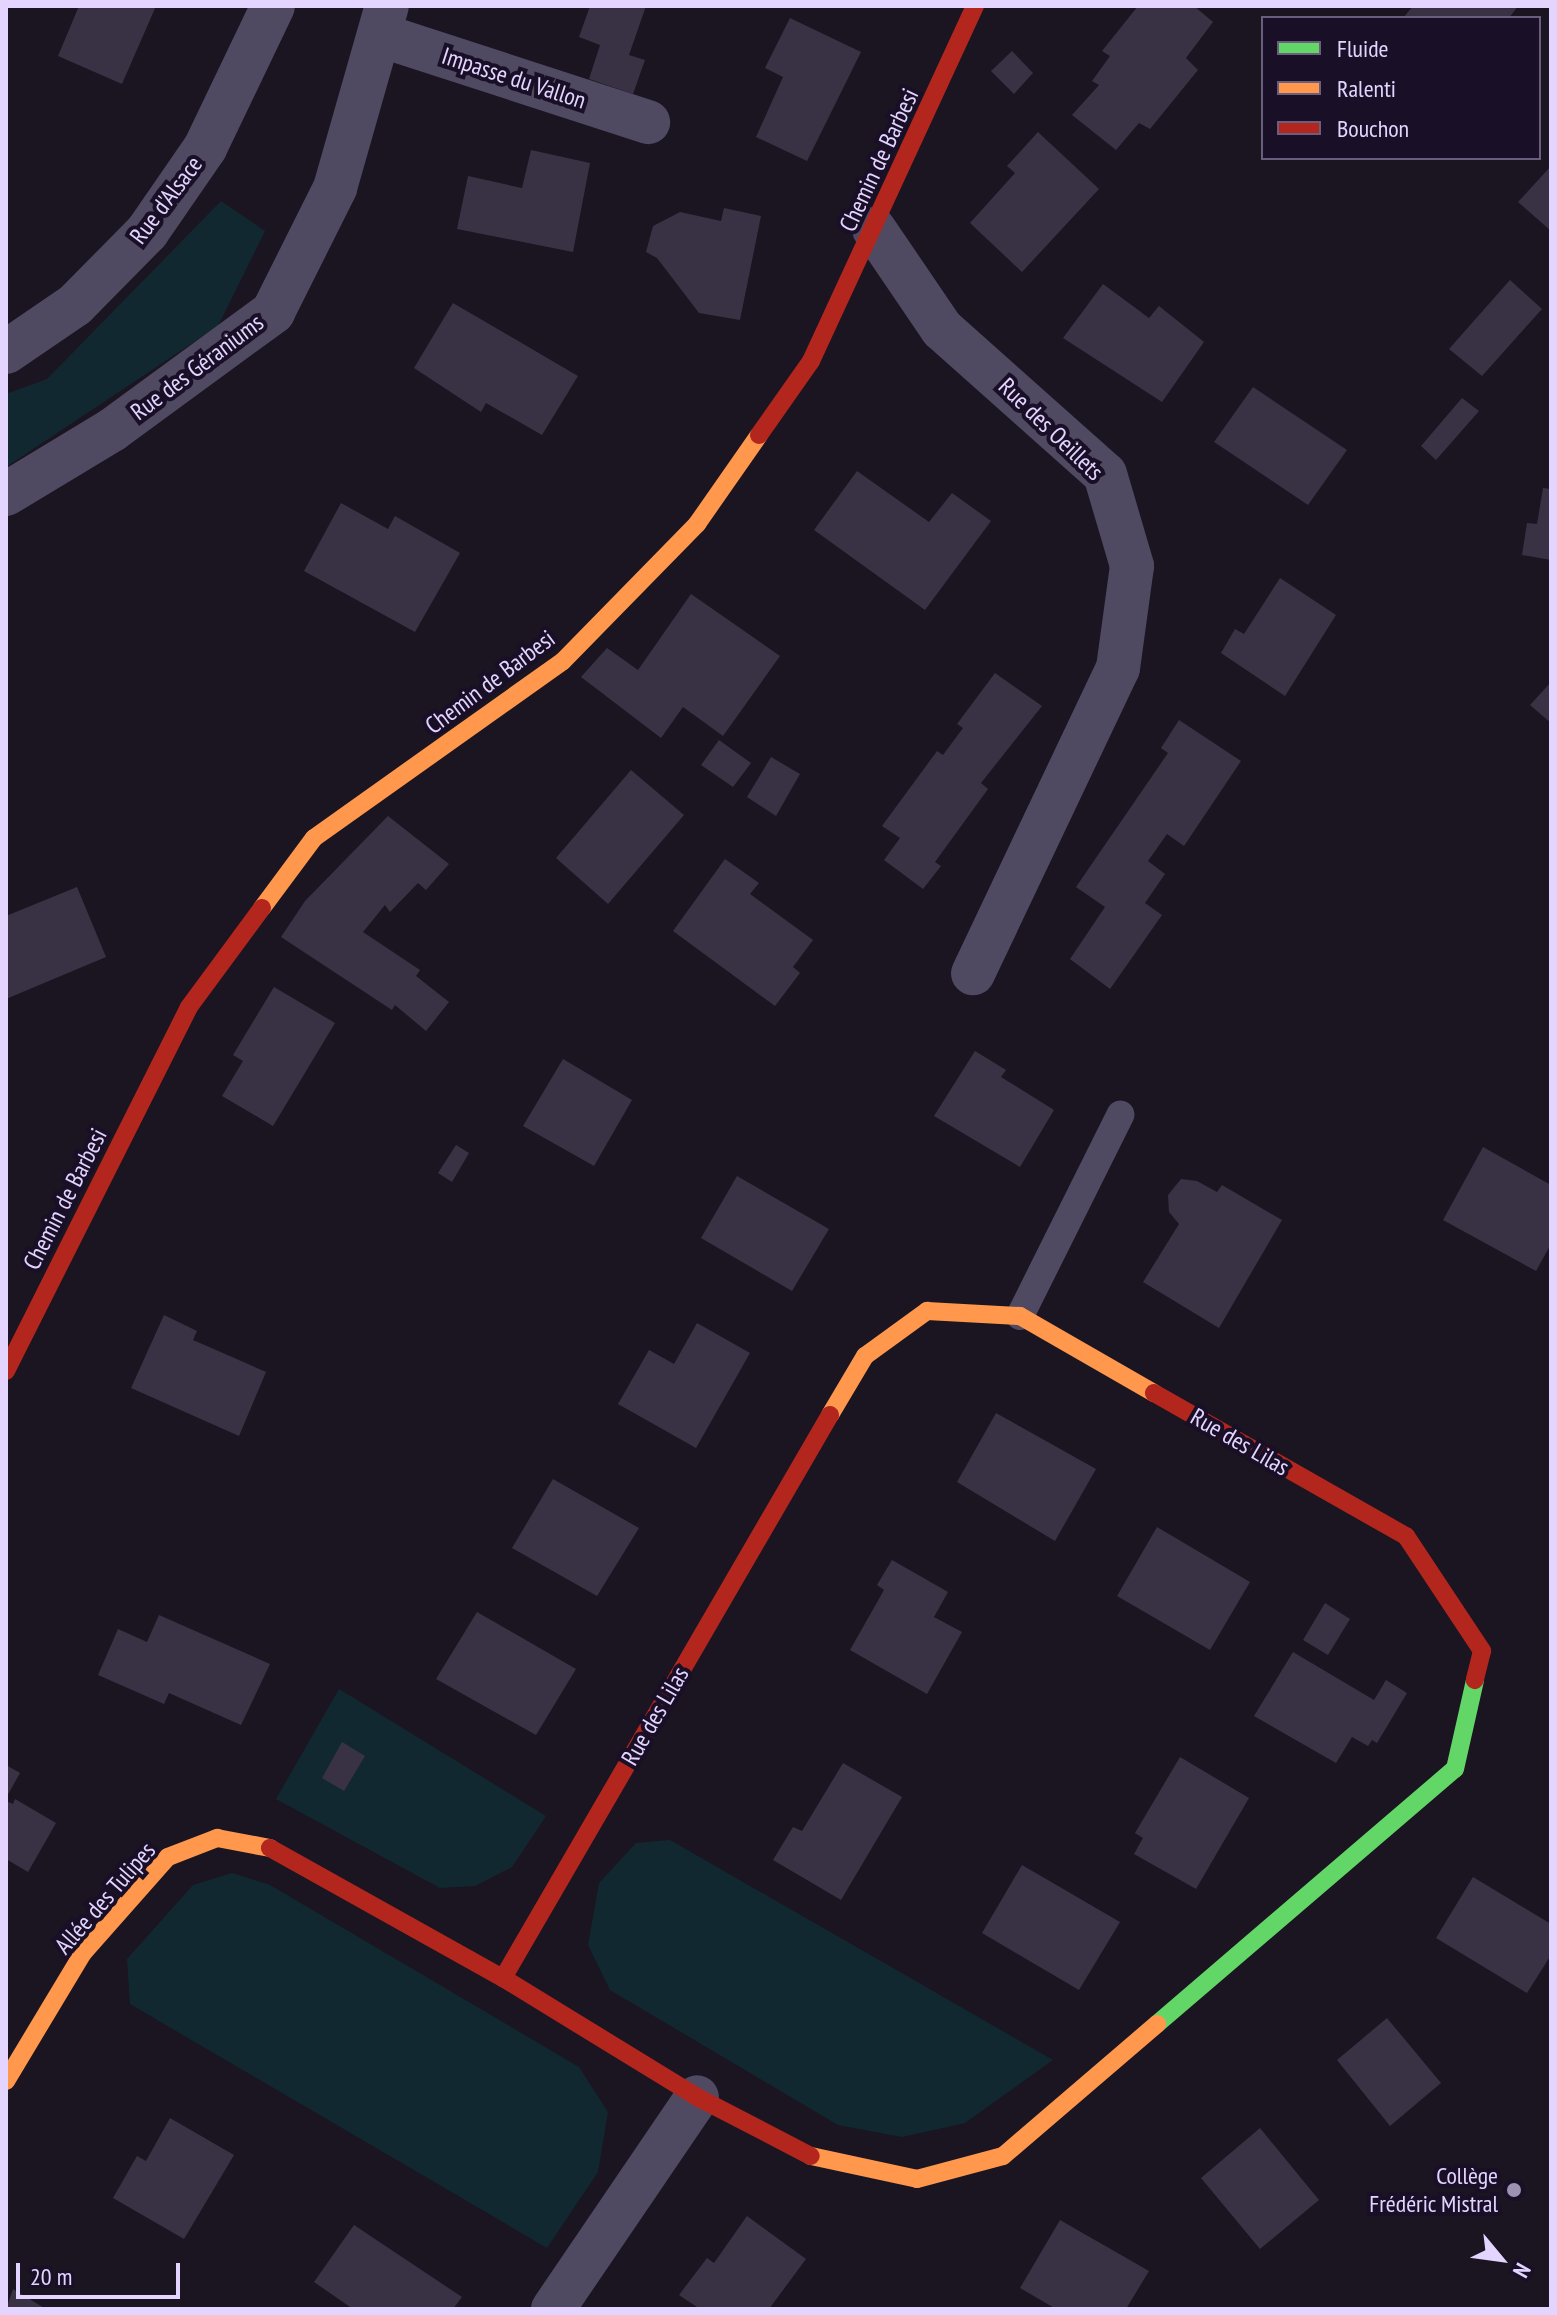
<!DOCTYPE html>
<meta charset="utf-8">
<style>
body{margin:0}
#map{position:relative;width:1557px;height:2315px;overflow:hidden;background:#1a1521;font-family:"PT Sans Narrow",sans-serif}
div>[style]{position:absolute}
.green>*{inset:0;background:#122830}
.building>*{inset:0;background:#393244}
.lane>*{height:28px;margin:-14px;padding:0 14px;transform-origin:14px;border-radius:14px;background:#504962}
.street>*{height:44px;margin:-22px;padding:0 22px;transform-origin:22px;border-radius:22px;background:#504962}
.fast>*{height:18px;margin:-9px;padding:0 9px;transform-origin:9px;border-radius:9px;background:#63d668}
.slow>*{height:18px;margin:-9px;padding:0 9px;transform-origin:9px;border-radius:9px;background:#ff974d}
.jam>*{height:18px;margin:-9px;padding:0 9px;transform-origin:9px;border-radius:9px;background:#b3261e}
.dots>*{width:22px;height:22px;translate:-50% -50%;box-sizing:border-box;border:4px solid #190f27;border-radius:50%}
span{translate:-50% -50%;white-space:nowrap;text-align:center;line-height:1.15;-webkit-text-stroke:8px #190f27;paint-order:stroke}
.street-label{font-size:24px;color:#e3d5ff}
.poi-label{font-size:24px;color:#e3d5ff}
.right{translate:-100% -50%;text-align:right}
.frame{position:absolute;inset:0;border:8px solid #e3d5ff;pointer-events:none}
.legend{position:absolute;left:1261px;top:16px;width:280px;height:144px;box-sizing:border-box;background:#190f27;border:2px solid #6a5e7d;margin:0;padding:10px 14px;list-style:none;font-size:24px;color:#e3d5ff}
.legend li{display:flex;align-items:center;gap:16px;height:40px}
.legend b{width:40px;border:2px solid #6a5e7d}
.north{position:absolute;left:1461px;top:2219px;width:80px;height:80px;-webkit-text-stroke:6px #190f27;paint-order:stroke;rotate:119deg;font-size:22px;font-weight:700;line-height:32px;text-align:center;color:#e3d5ff}
.north::after{content:'';display:block;margin:auto;width:28px;height:36px;background:#e3d5ff;clip-path:polygon(50% 0,100% 100%,50% 72%,0 100%)}
.scale{position:absolute;left:16px;top:2263px;width:164px;height:36px;box-sizing:border-box;border:4px solid #e3d5ff;border-top:0;padding-left:10px;font-size:24px;line-height:28px;white-space:nowrap;color:#e3d5ff;-webkit-text-stroke:6px #190f27;paint-order:stroke}
</style>
<div id="map">
<div class="green">
<div style="clip-path:polygon(221px 201px,265px 231px,218px 326px,6px 467px,6px 394px,47px 379px)"></div>
<div style="clip-path:polygon(339px 1689px,546px 1816px,512px 1867px,475px 1886px,440px 1888px,276px 1799px)"></div>
<div style="clip-path:polygon(670px 1840px,1053px 2060px,965px 2123px,902px 2137px,838px 2125px,610px 1990px,588px 1945px,599px 1883px,636px 1843px)"></div>
<div style="clip-path:polygon(232px 1873px,270px 1885px,579px 2067px,608px 2112px,598px 2172px,547px 2248px,130px 2004px,127px 1959px,193px 1885px)"></div>
</div>
<div class="building">
<div style="clip-path:polygon(79px 6px,156px 6px,122px 84px,58px 56px)"></div>
<div style="clip-path:polygon(590px 6px,646px 6px,629px 55px,645px 60px,633px 94px,589px 79px,600px 45px,579px 37px)"></div>
<div style="clip-path:polygon(1138px 6px,1194px 6px,1213px 22px,1186px 58px,1198px 70px,1150px 129px,1139px 123px,1116px 150px,1072px 115px,1099px 85px,1092px 81px,1110px 56px,1102px 51px)"></div>
<div style="clip-path:polygon(1413px 6px,1518px 6px,1509px 18px,1403px 18px)"></div>
<div style="clip-path:polygon(790px 18px,861px 52px,807px 161px,756px 137px,783px 77px,765px 68px)"></div>
<div style="clip-path:polygon(1012px 51px,1033px 73px,1014px 94px,991px 71px)"></div>
<div style="clip-path:polygon(1038px 132px,1099px 189px,1022px 272px,970px 223px,1015px 173px,1007px 166px)"></div>
<div style="clip-path:polygon(531px 150px,590px 163px,573px 252px,457px 229px,468px 176px,522px 188px)"></div>
<div style="clip-path:polygon(1551px 166px,1551px 231px,1518px 202px)"></div>
<div style="clip-path:polygon(724px 208px,761px 216px,740px 320px,699px 313px,657px 258px,646px 252px,653px 226px,680px 212px,721px 221px)"></div>
<div style="clip-path:polygon(1510px 280px,1542px 309px,1482px 376px,1449px 349px)"></div>
<div style="clip-path:polygon(1103px 284px,1149px 318px,1159px 306px,1204px 342px,1162px 402px,1063px 338px)"></div>
<div style="clip-path:polygon(453px 303px,578px 376px,542px 435px,486px 403px,481px 412px,414px 368px)"></div>
<div style="clip-path:polygon(1253px 387px,1347px 450px,1308px 505px,1214px 442px)"></div>
<div style="clip-path:polygon(1462px 398px,1479px 411px,1436px 460px,1421px 446px)"></div>
<div style="clip-path:polygon(857px 471px,929px 522px,952px 493px,991px 521px,925px 610px,814px 530px)"></div>
<div style="clip-path:polygon(1543px 488px,1551px 489px,1551px 560px,1522px 555px,1527px 523px,1537px 524px)"></div>
<div style="clip-path:polygon(341px 503px,388px 529px,395px 516px,460px 553px,415px 632px,304px 571px)"></div>
<div style="clip-path:polygon(1280px 578px,1336px 615px,1285px 696px,1221px 653px,1235px 629px,1244px 634px)"></div>
<div style="clip-path:polygon(691px 594px,780px 656px,723px 736px,683px 707px,661px 738px,581px 677px,607px 648px,638px 670px)"></div>
<div style="clip-path:polygon(995px 673px,1042px 706px,981px 783px,988px 789px,935px 862px,941px 866px,923px 889px,884px 860px,900px 838px,882px 826px,937px 751px,943px 755px,963px 728px,957px 724px)"></div>
<div style="clip-path:polygon(1551px 682px,1551px 723px,1530px 705px)"></div>
<div style="clip-path:polygon(1179px 720px,1241px 761px,1184px 846px,1167px 834px,1148px 861px,1165px 874px,1145px 903px,1162px 915px,1110px 989px,1070px 959px,1105px 907px,1076px 887px,1168px 753px,1161px 748px)"></div>
<div style="clip-path:polygon(719px 740px,751px 763px,733px 787px,701px 765px)"></div>
<div style="clip-path:polygon(771px 757px,800px 774px,776px 816px,747px 797px)"></div>
<div style="clip-path:polygon(631px 770px,684px 815px,608px 904px,556px 858px)"></div>
<div style="clip-path:polygon(388px 816px,449px 864px,426px 890px,418px 883px,390px 912px,385px 905px,363px 932px,420px 970px,416px 976px,449px 1002px,426px 1031px,395px 1005px,392px 1010px,281px 937px,305px 901px)"></div>
<div style="clip-path:polygon(725px 859px,759px 883px,750px 894px,813px 940px,793px 967px,800px 973px,775px 1006px,673px 931px)"></div>
<div style="clip-path:polygon(77px 887px,106px 957px,6px 999px,6px 916px)"></div>
<div style="clip-path:polygon(274px 987px,335px 1023px,273px 1126px,222px 1096px,243px 1061px,233px 1055px)"></div>
<div style="clip-path:polygon(975px 1051px,1006px 1070px,1001px 1077px,1054px 1110px,1020px 1167px,934px 1116px)"></div>
<div style="clip-path:polygon(563px 1059px,632px 1100px,594px 1166px,523px 1126px)"></div>
<div style="clip-path:polygon(456px 1145px,469px 1153px,452px 1182px,438px 1173px)"></div>
<div style="clip-path:polygon(1483px 1147px,1551px 1185px,1551px 1244px,1536px 1271px,1443px 1220px)"></div>
<div style="clip-path:polygon(737px 1176px,829px 1229px,792px 1291px,701px 1238px)"></div>
<div style="clip-path:polygon(1181px 1179px,1197px 1181px,1217px 1192px,1222px 1185px,1282px 1220px,1219px 1328px,1143px 1282px,1179px 1224px,1169px 1212px,1168px 1195px)"></div>
<div style="clip-path:polygon(164px 1315px,197px 1331px,193px 1340px,266px 1372px,239px 1436px,131px 1388px)"></div>
<div style="clip-path:polygon(697px 1323px,750px 1353px,696px 1448px,618px 1404px,649px 1350px,674px 1364px)"></div>
<div style="clip-path:polygon(996px 1413px,1096px 1469px,1055px 1541px,957px 1482px)"></div>
<div style="clip-path:polygon(553px 1479px,639px 1528px,597px 1596px,512px 1548px)"></div>
<div style="clip-path:polygon(1157px 1527px,1250px 1582px,1210px 1650px,1117px 1596px)"></div>
<div style="clip-path:polygon(892px 1560px,948px 1592px,934px 1617px,962px 1632px,927px 1694px,850px 1650px,884px 1590px,877px 1585px)"></div>
<div style="clip-path:polygon(1325px 1603px,1350px 1619px,1328px 1655px,1303px 1640px)"></div>
<div style="clip-path:polygon(477px 1612px,576px 1669px,536px 1735px,436px 1679px)"></div>
<div style="clip-path:polygon(159px 1615px,270px 1664px,241px 1725px,169px 1693px,164px 1704px,98px 1675px,118px 1629px,147px 1642px)"></div>
<div style="clip-path:polygon(1293px 1652px,1374px 1700px,1386px 1680px,1407px 1693px,1377px 1743px,1372px 1740px,1368px 1746px,1352px 1737px,1336px 1763px,1254px 1716px)"></div>
<div style="clip-path:polygon(342px 1742px,365px 1756px,344px 1791px,322px 1778px)"></div>
<div style="clip-path:polygon(1180px 1757px,1249px 1798px,1196px 1889px,1134px 1854px,1143px 1838px,1135px 1833px)"></div>
<div style="clip-path:polygon(843px 1763px,902px 1797px,841px 1900px,773px 1860px,793px 1827px,802px 1831px)"></div>
<div style="clip-path:polygon(6px 1765px,20px 1773px,6px 1798px)"></div>
<div style="clip-path:polygon(15px 1799px,56px 1823px,28px 1872px,6px 1859px,6px 1801px,13px 1804px)"></div>
<div style="clip-path:polygon(1022px 1865px,1120px 1922px,1079px 1990px,982px 1933px)"></div>
<div style="clip-path:polygon(1473px 1877px,1551px 1924px,1551px 1955px,1527px 1993px,1436px 1938px)"></div>
<div style="clip-path:polygon(1387px 2018px,1441px 2083px,1390px 2126px,1337px 2060px)"></div>
<div style="clip-path:polygon(170px 2118px,234px 2155px,184px 2239px,113px 2198px,137px 2156px,146px 2161px)"></div>
<div style="clip-path:polygon(1260px 2128px,1319px 2200px,1260px 2249px,1201px 2178px)"></div>
<div style="clip-path:polygon(747px 2216px,806px 2259px,769px 2309px,700px 2309px,679px 2295px,707px 2258px,714px 2263px)"></div>
<div style="clip-path:polygon(1060px 2220px,1149px 2271px,1126px 2309px,1056px 2309px,1020px 2288px)"></div>
<div style="clip-path:polygon(354px 2225px,462px 2297px,453px 2309px,353px 2309px,314px 2282px)"></div>
<div style="clip-path:polygon(13px 2289px,46px 2309px,6px 2309px)"></div>
</div>
<div class="lane">
<div style="left:1020px;top:1316px;width:225px;rotate:-63.5deg"></div>
</div>
<div class="street">
<div style="left:380px;top:35px;width:282px;rotate:18deg"></div>
<div style="left:874px;top:229px;width:121px;rotate:55.8deg"></div>
<div style="left:942px;top:329px;width:218px;rotate:41.7deg"></div>
<div style="left:1105px;top:474px;width:96px;rotate:73.6deg"></div>
<div style="left:1132px;top:566px;width:103px;rotate:97.8deg"></div>
<div style="left:1118px;top:668px;width:338px;rotate:115.4deg"></div>
<div style="left:6px;top:352px;width:83px;rotate:-34.3deg"></div>
<div style="left:75px;top:305px;width:103px;rotate:-45.4deg"></div>
<div style="left:147px;top:232px;width:102px;rotate:-55.4deg"></div>
<div style="left:205px;top:148px;width:157px;rotate:-64.4deg"></div>
<div style="left:6px;top:494px;width:124px;rotate:-31.1deg"></div>
<div style="left:112px;top:430px;width:200px;rotate:-36.2deg"></div>
<div style="left:273px;top:312px;width:139px;rotate:-63.4deg"></div>
<div style="left:335px;top:188px;width:189px;rotate:-74.1deg"></div>
<div style="left:553px;top:2309px;width:256px;rotate:-55.8deg"></div>
</div>
<div class="fast">
<div style="left:1157px;top:2024px;width:392px;rotate:-40.6deg"></div>
<div style="left:1455px;top:1769px;width:91px;rotate:-77.3deg"></div>
</div>
<div class="slow">
<div style="left:262px;top:908px;width:87px;rotate:-53.4deg"></div>
<div style="left:314px;top:838px;width:305px;rotate:-35.4deg"></div>
<div style="left:563px;top:661px;width:192px;rotate:-45.6deg"></div>
<div style="left:697px;top:524px;width:108px;rotate:-55.1deg"></div>
<div style="left:830px;top:1415px;width:69px;rotate:-59.3deg"></div>
<div style="left:865px;top:1356px;width:77px;rotate:-36deg"></div>
<div style="left:927px;top:1311px;width:93px;rotate:3.1deg"></div>
<div style="left:1020px;top:1316px;width:155px;rotate:29.9deg"></div>
<div style="left:6px;top:2081px;width:149px;rotate:-59deg"></div>
<div style="left:83px;top:1953px;width:128px;rotate:-48.5deg"></div>
<div style="left:168px;top:1857px;width:53px;rotate:-21.2deg"></div>
<div style="left:217px;top:1838px;width:54px;rotate:10.7deg"></div>
<div style="left:811px;top:2156px;width:108px;rotate:12.2deg"></div>
<div style="left:917px;top:2179px;width:89px;rotate:-15deg"></div>
<div style="left:1003px;top:2156px;width:203px;rotate:-40.6deg"></div>
</div>
<div class="jam">
<div style="left:759px;top:435px;width:90px;rotate:-54.9deg"></div>
<div style="left:811px;top:361px;width:391px;rotate:-65.2deg"></div>
<div style="left:6px;top:1371px;width:407px;rotate:-63.3deg"></div>
<div style="left:189px;top:1007px;width:123px;rotate:-53.6deg"></div>
<div style="left:1154px;top:1393px;width:290px;rotate:29.6deg"></div>
<div style="left:1406px;top:1536px;width:138px;rotate:56.5deg"></div>
<div style="left:1482px;top:1651px;width:30px;rotate:104deg"></div>
<div style="left:270px;top:1848px;width:267px;rotate:29.2deg"></div>
<div style="left:503px;top:1978px;width:228px;rotate:31.5deg"></div>
<div style="left:697px;top:2097px;width:128px;rotate:27.4deg"></div>
<div style="left:503px;top:1978px;width:651px;rotate:-59.85deg"></div>
</div>
<div class="dots">
<div style="left:1514px;top:2190px;background:#9d92b1"></div>
</div>
<div class="street-label">
<span style="left:514px;top:78px;rotate:18deg">Impasse du Vallon</span>
<span style="left:879px;top:160px;rotate:-65deg">Chemin de Barbesi</span>
<span style="left:166px;top:200px;rotate:-53deg">Rue d'Alsace</span>
<span style="left:197px;top:367px;rotate:-37deg">Rue des Géraniums</span>
<span style="left:1051px;top:429px;rotate:44deg">Rue des Oeillets</span>
<span style="left:490px;top:682px;rotate:-37deg">Chemin de Barbesi</span>
<span style="left:65px;top:1199px;rotate:-63deg">Chemin de Barbesi</span>
<span style="left:1240px;top:1442px;rotate:30deg">Rue des Lilas</span>
<span style="left:655px;top:1716px;rotate:-60deg">Rue des Lilas</span>
<span style="left:105px;top:1898px;rotate:-49deg">Allée des Tulipes</span>
</div>
<div class="poi-label">
<span class="right" style="left:1498px;top:2190px">Collège<br>Frédéric Mistral</span>
</div>
<div class="frame"></div>
<ul class="legend">
<li><b style="height:10px;background:#63d668"></b>Fluide</li>
<li><b style="height:10px;background:#ff974d"></b>Ralenti</li>
<li><b style="height:10px;background:#b3261e"></b>Bouchon</li>
</ul>
<div class="north">N</div>
<div class="scale">20 m</div>
</div>
